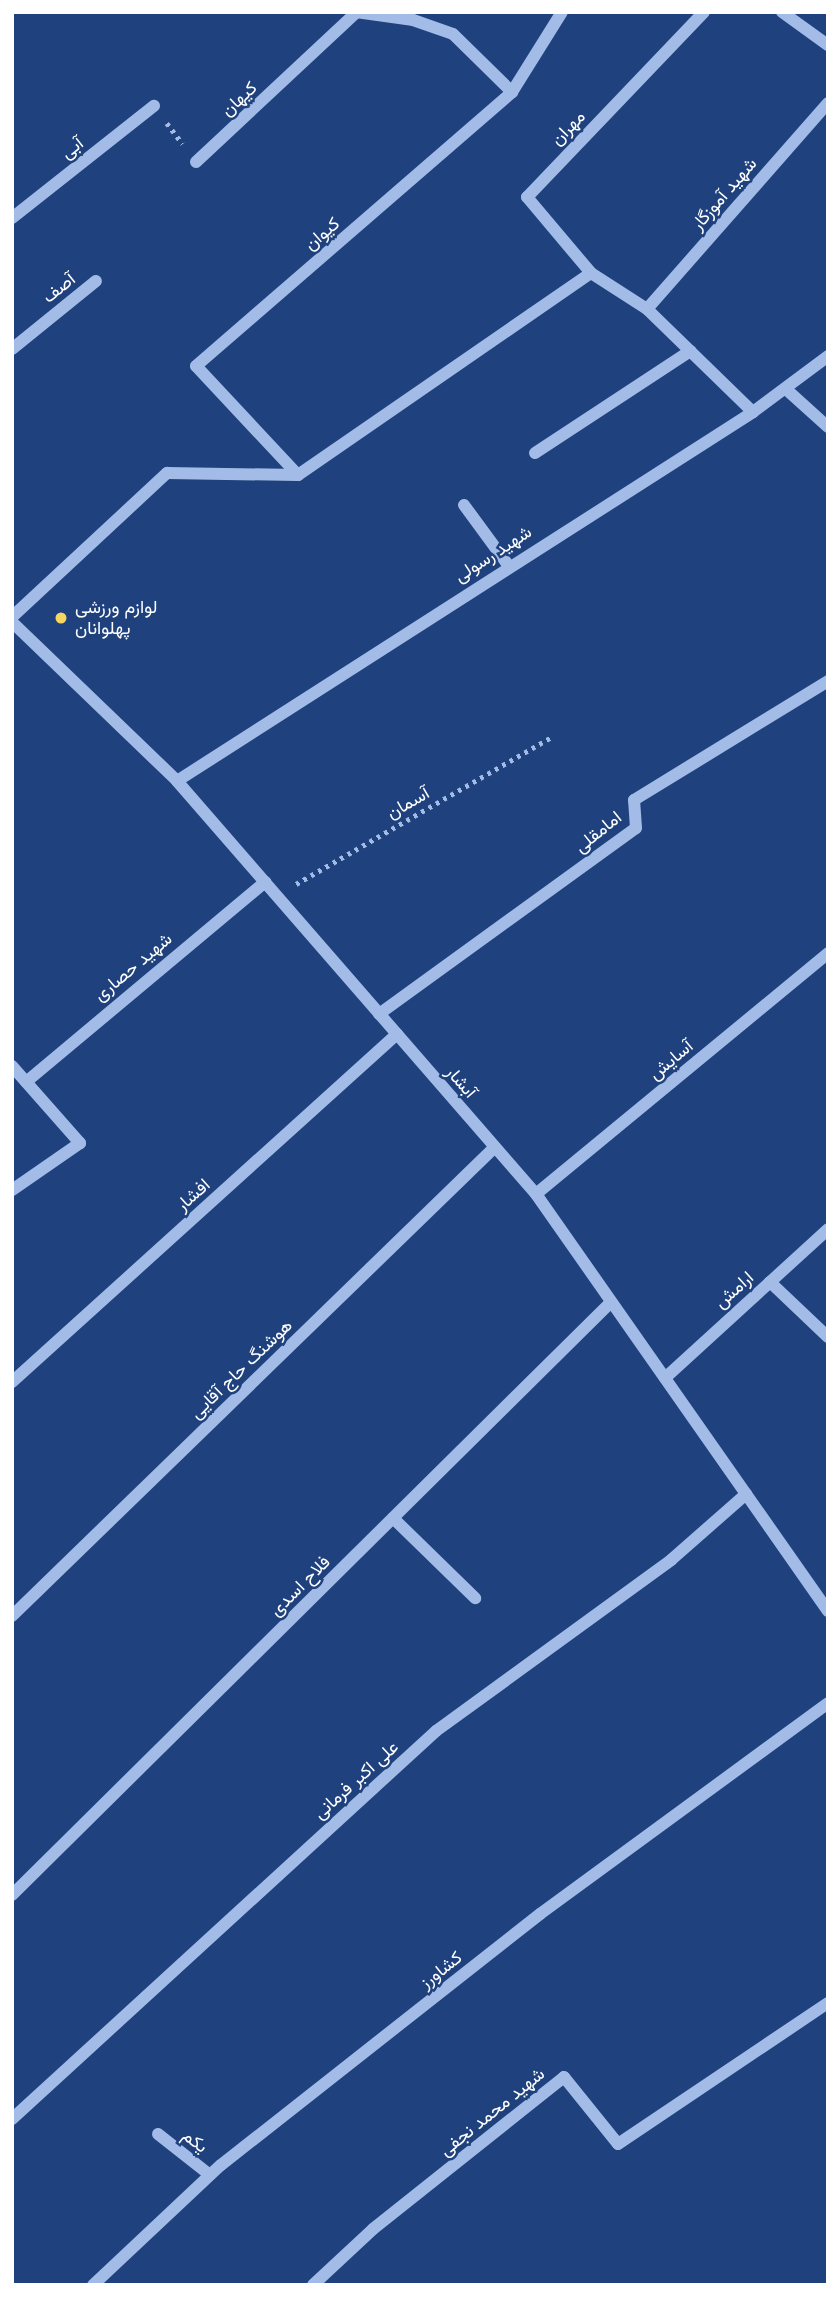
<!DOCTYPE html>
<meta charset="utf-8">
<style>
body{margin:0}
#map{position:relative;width:840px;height:2297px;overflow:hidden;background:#1f417d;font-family:Helvetica,Vazirmatn,sans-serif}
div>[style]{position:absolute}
.path>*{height:4.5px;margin-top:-2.25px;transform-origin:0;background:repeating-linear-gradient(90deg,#a2bce7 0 3.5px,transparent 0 8.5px)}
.minor>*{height:12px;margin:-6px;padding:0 6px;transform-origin:6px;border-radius:6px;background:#a2bce7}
.dots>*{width:19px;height:19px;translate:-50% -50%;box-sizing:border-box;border:4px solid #1f417d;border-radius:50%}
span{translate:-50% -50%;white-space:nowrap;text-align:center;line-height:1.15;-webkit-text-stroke:5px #1f417d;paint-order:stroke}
.street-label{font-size:18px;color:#fff}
.poi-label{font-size:18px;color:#fff}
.left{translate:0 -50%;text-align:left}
.frame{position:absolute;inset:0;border:14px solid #fff;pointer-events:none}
</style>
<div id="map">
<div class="path">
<div style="left:167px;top:123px;width:26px;rotate:53deg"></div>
<div style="left:296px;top:884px;width:297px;rotate:-29.9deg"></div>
</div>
<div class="minor">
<div style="left:356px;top:12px;width:58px;rotate:8deg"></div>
<div style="left:413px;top:20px;width:42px;rotate:19.3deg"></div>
<div style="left:453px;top:34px;width:83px;rotate:44.5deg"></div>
<div style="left:704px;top:12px;width:256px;rotate:133.7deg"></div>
<div style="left:527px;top:197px;width:99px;rotate:49.9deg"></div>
<div style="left:591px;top:273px;width:67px;rotate:32.7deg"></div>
<div style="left:647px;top:309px;width:148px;rotate:44.2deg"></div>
<div style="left:782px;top:12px;width:57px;rotate:35.7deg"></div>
<div style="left:196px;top:162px;width:220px;rotate:-43deg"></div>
<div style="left:12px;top:218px;width:181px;rotate:-38.3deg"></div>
<div style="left:647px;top:309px;width:274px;rotate:-48.7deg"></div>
<div style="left:12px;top:349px;width:108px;rotate:-39deg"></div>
<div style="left:787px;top:390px;width:55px;rotate:42.1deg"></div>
<div style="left:535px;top:453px;width:186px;rotate:-33.3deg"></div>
<div style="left:298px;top:475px;width:149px;rotate:-133.1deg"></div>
<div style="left:196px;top:366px;width:418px;rotate:-40.9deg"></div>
<div style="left:512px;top:92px;width:94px;rotate:-58deg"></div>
<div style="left:464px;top:505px;width:74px;rotate:53.7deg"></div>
<div style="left:12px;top:617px;width:212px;rotate:-42.9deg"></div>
<div style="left:167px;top:473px;width:131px;rotate:0.9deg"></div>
<div style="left:298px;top:475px;width:356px;rotate:-34.6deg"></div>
<div style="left:12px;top:622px;width:229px;rotate:43.9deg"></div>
<div style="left:177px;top:781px;width:547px;rotate:49deg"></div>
<div style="left:536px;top:1194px;width:509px;rotate:55deg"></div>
<div style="left:177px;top:781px;width:684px;rotate:-32.64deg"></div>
<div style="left:753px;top:412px;width:94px;rotate:-36.7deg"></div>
<div style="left:379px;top:1014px;width:317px;rotate:-35.9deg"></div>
<div style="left:636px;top:828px;width:28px;rotate:-94deg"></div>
<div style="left:634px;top:800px;width:228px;rotate:-31.5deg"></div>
<div style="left:12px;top:1066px;width:103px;rotate:48.6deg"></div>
<div style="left:80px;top:1143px;width:83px;rotate:145.3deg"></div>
<div style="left:26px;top:1082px;width:312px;rotate:-39.9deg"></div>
<div style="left:536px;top:1194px;width:379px;rotate:-39.5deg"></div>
<div style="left:770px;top:1282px;width:80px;rotate:43.5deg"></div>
<div style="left:665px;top:1378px;width:221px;rotate:-42.4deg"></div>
<div style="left:12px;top:1382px;width:519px;rotate:-42.11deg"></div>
<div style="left:393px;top:1518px;width:115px;rotate:44.3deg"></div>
<div style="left:12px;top:1616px;width:673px;rotate:-44.16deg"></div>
<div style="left:12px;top:1895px;width:843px;rotate:-44.71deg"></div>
<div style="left:12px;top:2119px;width:575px;rotate:-42.46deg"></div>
<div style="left:436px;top:1731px;width:291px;rotate:-36deg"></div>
<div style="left:671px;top:1560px;width:100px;rotate:-41.3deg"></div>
<div style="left:158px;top:2134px;width:66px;rotate:38.3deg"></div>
<div style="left:93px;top:2285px;width:175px;rotate:-43.2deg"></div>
<div style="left:221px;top:2165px;width:406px;rotate:-38.2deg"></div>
<div style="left:540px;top:1914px;width:357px;rotate:-36.2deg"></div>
<div style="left:313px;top:2285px;width:82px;rotate:-43deg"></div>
<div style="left:373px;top:2229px;width:244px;rotate:-38.5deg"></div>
<div style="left:564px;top:2077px;width:86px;rotate:51.1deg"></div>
<div style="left:618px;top:2144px;width:253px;rotate:-33.9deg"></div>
</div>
<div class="dots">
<div style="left:61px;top:618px;background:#f6d661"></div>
</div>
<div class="street-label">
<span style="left:239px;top:99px;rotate:-43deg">کیهان</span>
<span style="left:568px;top:128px;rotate:-46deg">مهران</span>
<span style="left:72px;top:148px;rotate:-38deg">آبی</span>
<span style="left:724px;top:194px;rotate:-49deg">شهید آموزگار</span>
<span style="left:322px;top:234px;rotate:-41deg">کیوان</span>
<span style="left:59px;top:288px;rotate:-39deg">آصف</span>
<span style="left:493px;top:554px;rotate:-33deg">شهید رسولی</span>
<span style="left:408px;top:803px;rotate:-30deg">آسمان</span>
<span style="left:598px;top:832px;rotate:-39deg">امامقلی</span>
<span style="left:133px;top:967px;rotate:-40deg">شهید حصاری</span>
<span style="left:671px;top:1060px;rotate:-40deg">آسایش</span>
<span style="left:461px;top:1082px;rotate:49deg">آبشار</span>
<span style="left:193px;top:1195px;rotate:-42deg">افشار</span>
<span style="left:734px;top:1290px;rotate:-42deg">ارامش</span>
<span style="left:241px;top:1369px;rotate:-44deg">هوشنگ حاج آقایی</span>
<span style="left:300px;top:1586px;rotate:-45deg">فلاح اسدی</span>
<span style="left:356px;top:1780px;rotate:-42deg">علی اکبر فرمانی</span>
<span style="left:441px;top:1970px;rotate:-38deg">کشاورز</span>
<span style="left:492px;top:2112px;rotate:-39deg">شهید محمد نجفی</span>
<span style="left:195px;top:2141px;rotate:38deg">یکم</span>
</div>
<div class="poi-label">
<span class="left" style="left:75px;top:618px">لوازم ورزشی<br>پهلوانان</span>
</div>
<div class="frame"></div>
</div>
